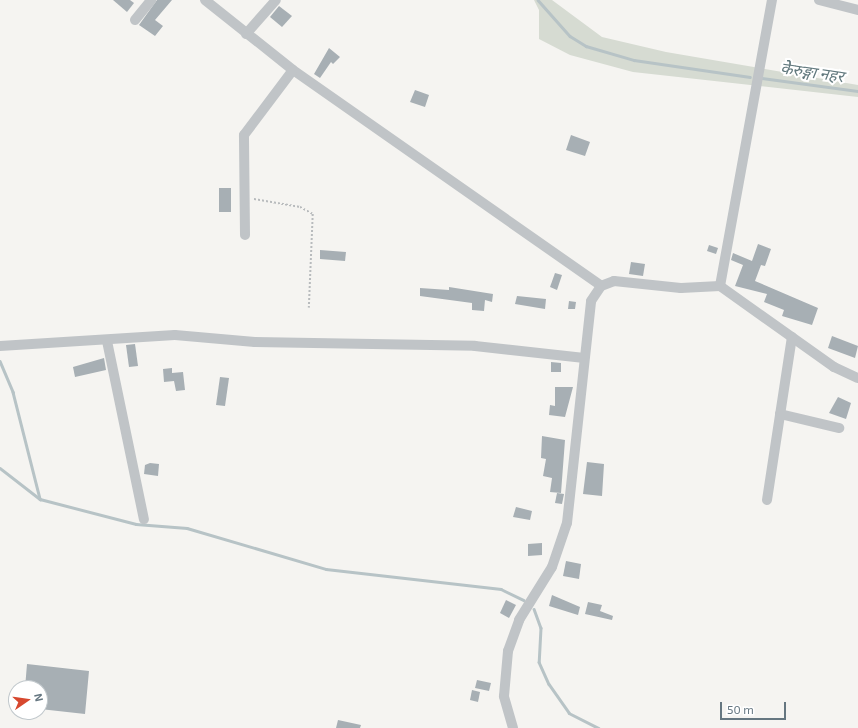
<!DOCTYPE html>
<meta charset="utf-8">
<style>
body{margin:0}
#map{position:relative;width:858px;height:728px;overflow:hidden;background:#f5f4f1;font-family:"Exo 2","Noto Sans Devanagari",sans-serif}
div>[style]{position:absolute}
.green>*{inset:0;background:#d6dbd2}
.stream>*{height:2.5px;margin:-1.25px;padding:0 1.25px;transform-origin:1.25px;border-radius:1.25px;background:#b7c3c6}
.building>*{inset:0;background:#a7afb4}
.path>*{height:1.5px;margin-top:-0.75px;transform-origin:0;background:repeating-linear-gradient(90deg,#b8bbbd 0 2px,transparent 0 4px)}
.minor>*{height:10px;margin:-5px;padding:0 5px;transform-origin:5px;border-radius:5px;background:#c0c4c7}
span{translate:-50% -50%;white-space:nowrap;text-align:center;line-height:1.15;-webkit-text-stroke:4px #fff;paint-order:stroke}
.water-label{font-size:16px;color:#61787d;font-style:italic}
.north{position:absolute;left:8px;top:680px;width:40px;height:40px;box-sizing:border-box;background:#fff;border:1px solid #c1c8cc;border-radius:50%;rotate:77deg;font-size:11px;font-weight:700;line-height:16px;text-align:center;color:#657680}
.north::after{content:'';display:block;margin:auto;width:14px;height:18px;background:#d7482f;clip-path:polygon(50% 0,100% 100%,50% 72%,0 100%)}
.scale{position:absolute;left:720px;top:702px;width:66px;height:18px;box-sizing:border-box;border:2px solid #657680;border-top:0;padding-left:5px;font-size:12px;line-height:14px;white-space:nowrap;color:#657680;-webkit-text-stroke:3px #fff;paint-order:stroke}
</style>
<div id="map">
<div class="green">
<div style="clip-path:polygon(534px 0,552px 0,602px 37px,666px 52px,858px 85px,858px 97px,633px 72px,570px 55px,539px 39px,539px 10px)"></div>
</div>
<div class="stream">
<div style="left:538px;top:0;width:48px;rotate:48.4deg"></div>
<div style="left:570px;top:36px;width:19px;rotate:32deg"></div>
<div style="left:586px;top:46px;width:50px;rotate:16.3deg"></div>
<div style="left:634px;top:60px;width:117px;rotate:8.3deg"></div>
<div style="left:762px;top:78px;width:97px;rotate:7.7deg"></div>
<div style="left:0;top:361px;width:34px;rotate:67deg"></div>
<div style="left:13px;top:392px;width:110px;rotate:75.8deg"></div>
<div style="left:0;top:468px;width:51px;rotate:37.8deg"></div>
<div style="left:40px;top:499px;width:99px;rotate:14.6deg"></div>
<div style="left:136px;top:524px;width:51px;rotate:4.5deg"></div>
<div style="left:187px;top:528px;width:145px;rotate:16.4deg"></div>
<div style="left:326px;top:569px;width:176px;rotate:6.5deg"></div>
<div style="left:501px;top:589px;width:25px;rotate:26deg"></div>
<div style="left:534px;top:609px;width:20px;rotate:70deg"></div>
<div style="left:541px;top:628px;width:34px;rotate:93deg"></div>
<div style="left:539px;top:662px;width:24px;rotate:66deg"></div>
<div style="left:549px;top:684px;width:35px;rotate:55deg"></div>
<div style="left:569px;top:713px;width:33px;rotate:27deg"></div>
</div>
<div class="building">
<div style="clip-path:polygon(113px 0,130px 0,134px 3px,127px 12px)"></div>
<div style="clip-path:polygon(157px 0,172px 0,155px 20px,163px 26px,155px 36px,139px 25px)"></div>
<div style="clip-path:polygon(279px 6px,292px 16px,282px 27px,270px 17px)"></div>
<div style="clip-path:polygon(329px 48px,340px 57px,333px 64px,331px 62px,320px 78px,314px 74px)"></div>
<div style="clip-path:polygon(415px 90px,429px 95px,425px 107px,410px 102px)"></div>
<div style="clip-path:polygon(571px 135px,590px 142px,585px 156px,566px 150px)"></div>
<div style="clip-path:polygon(219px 188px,231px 188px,231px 212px,219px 212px)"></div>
<div style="clip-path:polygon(758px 244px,771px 249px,765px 266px,761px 265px,755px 281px,818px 308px,812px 325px,782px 316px,784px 310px,764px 302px,767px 294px,735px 286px,743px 265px,731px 260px,733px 253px,752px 261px)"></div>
<div style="clip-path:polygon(709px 245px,718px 248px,716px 254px,707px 251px)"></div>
<div style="clip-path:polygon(320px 250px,346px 252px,345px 261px,320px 259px)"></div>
<div style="clip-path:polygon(631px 262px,645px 264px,643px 276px,629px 274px)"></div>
<div style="clip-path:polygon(555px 273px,562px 275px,557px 290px,550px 287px)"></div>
<div style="clip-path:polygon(449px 287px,493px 294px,492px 302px,485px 300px,484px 311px,472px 310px,472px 303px,420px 296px,420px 288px,449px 290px)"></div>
<div style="clip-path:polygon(517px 296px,546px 299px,545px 309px,515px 304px)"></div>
<div style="clip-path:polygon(569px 301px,576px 302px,575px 309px,568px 309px)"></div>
<div style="clip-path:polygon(832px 336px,858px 346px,855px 358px,828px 348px)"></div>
<div style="clip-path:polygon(135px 344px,138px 366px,129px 367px,126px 345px)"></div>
<div style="clip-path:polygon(104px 358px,106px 370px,75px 377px,73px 367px)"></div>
<div style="clip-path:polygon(551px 362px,561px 363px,561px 372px,551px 372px)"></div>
<div style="clip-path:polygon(172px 368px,172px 373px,183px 372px,185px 390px,176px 391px,174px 381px,164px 382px,163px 369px)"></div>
<div style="clip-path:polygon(220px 377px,229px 378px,225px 406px,216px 405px)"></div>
<div style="clip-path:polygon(555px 387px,573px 387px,565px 417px,549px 415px,550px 405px,555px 406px)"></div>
<div style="clip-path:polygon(838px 397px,851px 403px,846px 419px,829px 413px)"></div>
<div style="clip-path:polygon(542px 436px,565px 440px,561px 493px,550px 492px,552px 478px,543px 476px,546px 459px,541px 458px)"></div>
<div style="clip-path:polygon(587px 462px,604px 464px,602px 496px,583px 494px)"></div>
<div style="clip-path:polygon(150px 463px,159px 464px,158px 476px,144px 474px,145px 465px)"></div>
<div style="clip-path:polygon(557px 493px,564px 494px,562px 504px,555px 503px)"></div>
<div style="clip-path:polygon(516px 507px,532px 511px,530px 520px,513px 517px)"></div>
<div style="clip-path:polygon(542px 543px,542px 555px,528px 556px,528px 544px)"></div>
<div style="clip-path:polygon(566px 561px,581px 564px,579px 579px,563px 576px)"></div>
<div style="clip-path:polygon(552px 595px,580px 607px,578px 615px,549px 606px)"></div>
<div style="clip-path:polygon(506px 600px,516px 605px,509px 618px,500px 613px)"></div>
<div style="clip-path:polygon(588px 602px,602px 605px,600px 611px,613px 616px,612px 620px,585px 614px)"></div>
<div style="clip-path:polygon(27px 664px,89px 671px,85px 714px,40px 709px,40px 688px,25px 688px)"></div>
<div style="clip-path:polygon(477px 680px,491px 683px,489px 691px,475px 688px)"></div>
<div style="clip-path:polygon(472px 690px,480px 692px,478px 702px,470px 700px)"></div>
<div style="clip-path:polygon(338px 720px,361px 725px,360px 728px,336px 728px)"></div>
</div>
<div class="path">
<div style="left:254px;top:199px;width:47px;rotate:9.9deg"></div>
<div style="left:300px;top:207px;width:15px;rotate:28deg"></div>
<div style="left:313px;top:214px;width:94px;rotate:92.4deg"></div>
</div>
<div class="minor">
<div style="left:205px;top:0;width:112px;rotate:38.5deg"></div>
<div style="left:293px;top:70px;width:376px;rotate:35deg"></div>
<div style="left:819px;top:0;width:40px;rotate:14.4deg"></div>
<div style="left:135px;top:20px;width:26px;rotate:-51deg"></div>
<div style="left:246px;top:34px;width:45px;rotate:-48.6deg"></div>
<div style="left:245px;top:235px;width:100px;rotate:-90.6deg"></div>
<div style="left:244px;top:135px;width:81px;rotate:-53deg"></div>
<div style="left:720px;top:286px;width:140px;rotate:35.4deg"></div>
<div style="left:834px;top:367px;width:26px;rotate:25deg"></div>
<div style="left:107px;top:341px;width:182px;rotate:78.3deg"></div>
<div style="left:0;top:346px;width:175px;rotate:-3.6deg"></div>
<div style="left:175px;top:335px;width:80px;rotate:5deg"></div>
<div style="left:255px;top:342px;width:220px;rotate:1deg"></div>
<div style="left:475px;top:346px;width:110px;rotate:6.3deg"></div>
<div style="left:780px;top:414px;width:61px;rotate:13.3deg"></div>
<div style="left:767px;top:500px;width:165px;rotate:-81.3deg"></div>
<div style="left:513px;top:728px;width:33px;rotate:-106deg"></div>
<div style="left:504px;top:696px;width:45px;rotate:-84.9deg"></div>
<div style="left:508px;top:651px;width:33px;rotate:-70deg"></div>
<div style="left:519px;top:620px;width:62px;rotate:-58.1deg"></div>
<div style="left:552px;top:567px;width:46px;rotate:-71.2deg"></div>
<div style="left:567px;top:523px;width:223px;rotate:-83.8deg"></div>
<div style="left:591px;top:301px;width:18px;rotate:-56deg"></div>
<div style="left:601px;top:286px;width:14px;rotate:-21deg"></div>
<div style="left:614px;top:281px;width:67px;rotate:6deg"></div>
<div style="left:681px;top:288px;width:39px;rotate:-3deg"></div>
<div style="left:720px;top:286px;width:291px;rotate:-79.7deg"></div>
</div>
<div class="water-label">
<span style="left:812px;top:72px;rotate:8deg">केेरुङ्गा नहर</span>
</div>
<div class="north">N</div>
<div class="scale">50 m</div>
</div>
